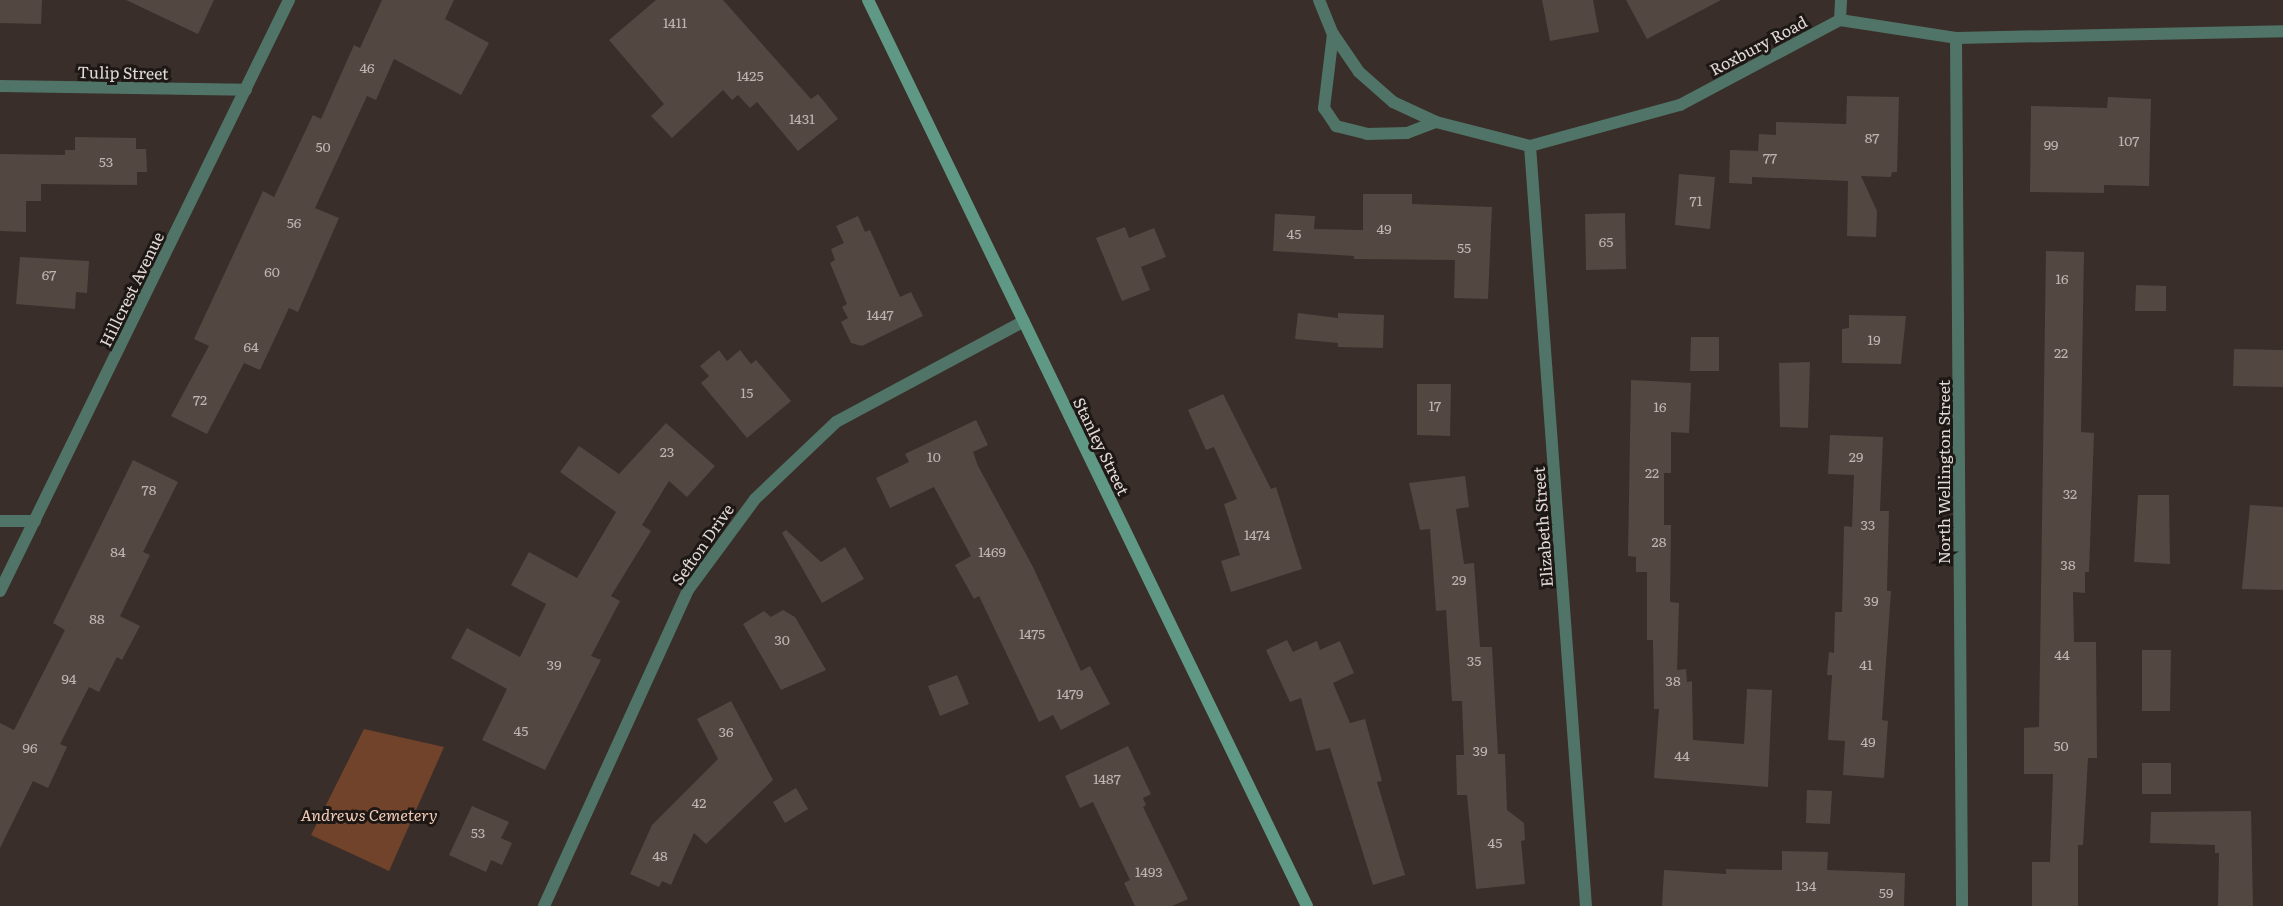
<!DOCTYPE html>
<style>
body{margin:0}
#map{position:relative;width:2283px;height:906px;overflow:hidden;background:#392e29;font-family:Literata,serif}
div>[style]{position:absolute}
.green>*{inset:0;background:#72432b}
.building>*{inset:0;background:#534741}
.minor>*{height:12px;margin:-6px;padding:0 6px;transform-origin:6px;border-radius:6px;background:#507467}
.secondary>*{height:12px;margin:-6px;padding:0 6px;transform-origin:6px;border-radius:6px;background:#5f9985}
span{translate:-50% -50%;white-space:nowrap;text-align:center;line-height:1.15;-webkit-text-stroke:6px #1d1815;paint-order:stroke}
.number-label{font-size:14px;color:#beb4b1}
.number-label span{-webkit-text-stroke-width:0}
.street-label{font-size:16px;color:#e1d9d6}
.park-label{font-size:16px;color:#f3ccb8;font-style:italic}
</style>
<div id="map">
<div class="green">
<div style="clip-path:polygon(364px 729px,444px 747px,389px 871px,311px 835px)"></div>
</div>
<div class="building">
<div style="clip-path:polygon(0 0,42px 0,41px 24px,0 23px)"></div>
<div style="clip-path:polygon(126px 0,214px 0,198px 34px)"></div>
<div style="clip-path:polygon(382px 0,454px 0,445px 19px,489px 43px,461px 95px,394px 59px,376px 100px,367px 96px,315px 208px,339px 218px,298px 312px,289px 308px,260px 370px,244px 363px,207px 434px,171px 416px,209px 346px,194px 339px,263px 191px,274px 197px,313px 115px,321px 119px,354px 45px,360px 48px)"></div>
<div style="clip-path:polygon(656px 0,723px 0,811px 99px,818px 94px,838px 119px,798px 151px,757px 102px,750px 108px,738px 95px,732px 100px,723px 90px,672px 138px,651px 116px,664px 104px,609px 40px)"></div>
<div style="clip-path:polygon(1542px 0,1593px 0,1599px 32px,1550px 41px)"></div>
<div style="clip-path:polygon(1626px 0,1721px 0,1647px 39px)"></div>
<div style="clip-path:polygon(1847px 96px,1899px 97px,1897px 172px,1892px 172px,1891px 177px,1861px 176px,1877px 211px,1876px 237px,1847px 236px,1848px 181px,1752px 177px,1752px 184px,1729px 183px,1730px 150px,1758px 151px,1759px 134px,1776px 135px,1776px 122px,1846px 124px)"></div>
<div style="clip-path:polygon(2108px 97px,2151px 99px,2149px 186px,2104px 185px,2104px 193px,2030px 192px,2031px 106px,2107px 108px)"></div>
<div style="clip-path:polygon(75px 137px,136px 138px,136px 149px,146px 149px,147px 172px,137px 172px,137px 185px,41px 184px,41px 201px,26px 201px,26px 232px,0 231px,0 154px,65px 155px,65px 150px,75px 150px)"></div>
<div style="clip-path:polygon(1679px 174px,1715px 177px,1710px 229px,1675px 225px)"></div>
<div style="clip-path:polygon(1363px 194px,1412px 194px,1412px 204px,1492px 207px,1488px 299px,1454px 298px,1455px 260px,1354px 259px,1354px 256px,1273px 251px,1275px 214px,1315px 216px,1314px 229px,1363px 230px)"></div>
<div style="clip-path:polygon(1625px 213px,1626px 269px,1586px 270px,1585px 214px)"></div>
<div style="clip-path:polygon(858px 216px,865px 232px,870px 230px,900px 297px,911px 292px,923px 316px,862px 346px,851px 343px,841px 322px,848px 318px,842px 307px,847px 304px,830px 263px,835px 260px,831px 249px,844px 243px,836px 226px)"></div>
<div style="clip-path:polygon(1125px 227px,1129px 238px,1154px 228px,1166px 257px,1141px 267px,1150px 290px,1122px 301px,1096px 238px)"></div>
<div style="clip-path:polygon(2046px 251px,2084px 252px,2081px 432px,2094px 433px,2089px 572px,2085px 572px,2085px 593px,2073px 592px,2074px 642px,2096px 642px,2097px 758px,2088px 758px,2083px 845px,2078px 845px,2078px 906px,2032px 906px,2032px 862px,2050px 862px,2053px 774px,2024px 774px,2024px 728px,2039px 727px)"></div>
<div style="clip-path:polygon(20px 257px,89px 261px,87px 293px,76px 292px,75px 309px,16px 304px)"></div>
<div style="clip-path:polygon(2136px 285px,2166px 286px,2166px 311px,2135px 311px)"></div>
<div style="clip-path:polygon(1298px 313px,1338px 318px,1338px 313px,1384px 315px,1383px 348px,1338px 347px,1338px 343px,1295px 339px)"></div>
<div style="clip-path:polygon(1849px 315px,1906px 316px,1901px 364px,1842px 363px,1842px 329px,1849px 328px)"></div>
<div style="clip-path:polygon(1691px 337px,1719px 337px,1719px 371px,1690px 371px)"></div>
<div style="clip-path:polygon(2234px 349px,2283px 350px,2283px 387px,2233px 386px)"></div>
<div style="clip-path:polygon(719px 350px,727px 361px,740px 350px,751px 364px,756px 360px,791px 401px,747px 438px,701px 383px,709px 376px,700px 366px)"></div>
<div style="clip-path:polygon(1810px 362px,1808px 428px,1780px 427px,1779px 363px)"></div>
<div style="clip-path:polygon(1631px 380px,1691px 383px,1689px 433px,1671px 432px,1671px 473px,1664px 473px,1664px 525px,1671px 525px,1670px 602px,1679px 603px,1677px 670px,1686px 669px,1687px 682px,1692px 681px,1693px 740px,1744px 744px,1747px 689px,1772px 690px,1768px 787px,1654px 778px,1659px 709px,1654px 709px,1653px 640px,1647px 640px,1647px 572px,1636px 572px,1636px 557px,1628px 556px)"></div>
<div style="clip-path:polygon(1417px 384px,1451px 384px,1450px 436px,1417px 435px)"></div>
<div style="clip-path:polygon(1223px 394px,1271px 489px,1276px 487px,1302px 569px,1231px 592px,1221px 561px,1240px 555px,1224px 504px,1237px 499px,1214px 447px,1206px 450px,1188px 410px)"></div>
<div style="clip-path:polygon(976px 420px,988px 445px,973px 452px,978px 466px,1033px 567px,1081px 671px,1090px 666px,1110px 704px,1061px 730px,1053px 715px,1039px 722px,979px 596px,974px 599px,955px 565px,971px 556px,934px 487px,890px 508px,876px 478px,909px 462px,905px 454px)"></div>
<div style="clip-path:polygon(666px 423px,715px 466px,687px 497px,669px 481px,642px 525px,651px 531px,611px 596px,620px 601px,591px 656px,601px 660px,545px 770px,482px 740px,507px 689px,451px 658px,467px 628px,520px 657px,546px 604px,511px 585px,529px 552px,577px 578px,616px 512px,560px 472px,579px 446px,619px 474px)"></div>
<div style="clip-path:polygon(1830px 435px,1883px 437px,1880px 511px,1889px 511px,1887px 591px,1891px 591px,1882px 720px,1888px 721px,1884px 778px,1843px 775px,1845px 741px,1828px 740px,1832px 675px,1827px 675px,1829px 652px,1834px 653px,1835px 612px,1842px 612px,1844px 526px,1852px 527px,1854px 475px,1828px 474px)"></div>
<div style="clip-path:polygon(133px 460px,178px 482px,143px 552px,150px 555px,120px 616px,140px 626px,122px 660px,117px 657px,99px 692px,89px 687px,60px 744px,67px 747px,48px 788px,33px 781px,0 848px,0 723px,14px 730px,65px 630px,53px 623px)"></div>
<div style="clip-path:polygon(1465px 476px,1469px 507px,1456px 509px,1464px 564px,1474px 563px,1480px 647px,1492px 647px,1498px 754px,1505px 754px,1507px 810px,1524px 823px,1525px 840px,1521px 841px,1525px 884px,1476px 889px,1467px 795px,1457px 795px,1456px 755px,1464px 755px,1462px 701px,1452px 701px,1446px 610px,1436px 611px,1430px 529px,1420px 530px,1409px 483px)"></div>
<div style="clip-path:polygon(2138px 495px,2169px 495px,2170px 564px,2134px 562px)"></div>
<div style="clip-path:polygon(2250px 505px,2283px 507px,2283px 590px,2242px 589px)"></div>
<div style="clip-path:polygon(786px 530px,821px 562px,845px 547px,864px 579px,822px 603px,782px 533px)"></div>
<div style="clip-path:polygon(783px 610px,795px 617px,826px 670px,781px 690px,743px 624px,764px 611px,771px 617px)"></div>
<div style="clip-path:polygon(1287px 640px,1293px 652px,1317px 641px,1320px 650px,1340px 641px,1354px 673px,1333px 683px,1350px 723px,1365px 719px,1382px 781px,1377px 782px,1405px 875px,1373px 885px,1330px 748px,1316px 751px,1301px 698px,1290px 702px,1266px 650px)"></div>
<div style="clip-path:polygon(2142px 650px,2171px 650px,2170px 711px,2142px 711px)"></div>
<div style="clip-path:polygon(957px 675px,969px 704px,940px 716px,928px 686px)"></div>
<div style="clip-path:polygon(731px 701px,773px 780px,706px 844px,694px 833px,671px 885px,662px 881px,659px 887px,630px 874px,652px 825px,718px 759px,697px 719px)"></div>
<div style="clip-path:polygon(1128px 746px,1151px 794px,1143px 798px,1146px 805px,1143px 807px,1188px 899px,1172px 906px,1135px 906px,1124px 883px,1130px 880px,1093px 802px,1080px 808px,1065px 776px)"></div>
<div style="clip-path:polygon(2142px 763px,2171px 763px,2171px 794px,2142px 794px)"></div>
<div style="clip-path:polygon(796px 788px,808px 809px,785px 823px,773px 802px)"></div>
<div style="clip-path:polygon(1807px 790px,1832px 791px,1830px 824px,1806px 823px)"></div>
<div style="clip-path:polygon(472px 806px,509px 822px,501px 838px,512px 843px,502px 865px,491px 860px,486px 872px,449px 855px)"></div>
<div style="clip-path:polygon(2251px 811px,2253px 906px,2218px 906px,2219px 853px,2215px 853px,2215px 845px,2150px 843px,2151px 812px)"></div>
<div style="clip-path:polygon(1782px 851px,1828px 852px,1827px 870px,1905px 873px,1904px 906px,1662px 906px,1664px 870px,1726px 874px,1726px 869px,1782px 870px)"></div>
</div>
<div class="minor">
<div style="left:1319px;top:0;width:37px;rotate:68deg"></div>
<div style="left:1333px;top:34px;width:46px;rotate:55.6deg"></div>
<div style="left:1359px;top:72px;width:45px;rotate:41.4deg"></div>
<div style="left:1393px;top:102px;width:47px;rotate:24.9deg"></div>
<div style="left:1436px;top:122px;width:97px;rotate:14.3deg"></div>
<div style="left:1530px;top:146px;width:156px;rotate:-15.3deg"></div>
<div style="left:1680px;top:105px;width:181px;rotate:-28deg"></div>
<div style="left:1840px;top:20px;width:117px;rotate:8.8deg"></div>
<div style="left:1956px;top:38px;width:327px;rotate:-1.2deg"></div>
<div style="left:1840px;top:20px;width:20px;rotate:-87deg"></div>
<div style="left:1333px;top:34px;width:75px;rotate:96.9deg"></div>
<div style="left:1324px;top:108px;width:22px;rotate:56deg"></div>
<div style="left:1336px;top:126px;width:32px;rotate:14deg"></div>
<div style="left:1367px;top:134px;width:40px;rotate:-1.4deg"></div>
<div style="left:1407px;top:133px;width:31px;rotate:-21deg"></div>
<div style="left:1956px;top:38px;width:868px;rotate:89.6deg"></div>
<div style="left:0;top:86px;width:246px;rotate:0.9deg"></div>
<div style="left:1530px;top:146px;width:762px;rotate:85.79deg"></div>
<div style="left:0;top:521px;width:35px"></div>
<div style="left:0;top:591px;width:658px;rotate:-63.94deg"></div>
<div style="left:544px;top:906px;width:347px;rotate:-65.5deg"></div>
<div style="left:688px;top:590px;width:113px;rotate:-53.6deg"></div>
<div style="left:755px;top:499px;width:112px;rotate:-43.5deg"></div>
<div style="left:836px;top:422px;width:213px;rotate:-28.2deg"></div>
</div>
<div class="secondary">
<div style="left:868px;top:0;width:1007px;rotate:64.15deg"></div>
</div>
<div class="number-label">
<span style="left:675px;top:22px">1411</span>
<span style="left:367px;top:67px">46</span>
<span style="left:750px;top:75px">1425</span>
<span style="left:802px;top:118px">1431</span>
<span style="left:1872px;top:137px">87</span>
<span style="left:2129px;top:140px">107</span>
<span style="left:2051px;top:144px">99</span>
<span style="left:323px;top:146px">50</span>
<span style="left:1770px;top:157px">77</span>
<span style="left:106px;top:161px">53</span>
<span style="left:1696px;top:200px">71</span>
<span style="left:294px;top:222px">56</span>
<span style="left:1384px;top:228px">49</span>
<span style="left:1294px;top:233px">45</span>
<span style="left:1606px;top:241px">65</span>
<span style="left:1464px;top:247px">55</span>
<span style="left:272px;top:271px">60</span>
<span style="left:49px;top:274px">67</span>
<span style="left:2062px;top:278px">16</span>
<span style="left:880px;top:314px">1447</span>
<span style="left:1874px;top:339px">19</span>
<span style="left:251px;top:346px">64</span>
<span style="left:2061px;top:352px">22</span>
<span style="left:747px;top:392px">15</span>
<span style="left:200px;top:399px">72</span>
<span style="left:1435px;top:405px">17</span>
<span style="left:1660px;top:406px">16</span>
<span style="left:667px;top:451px">23</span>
<span style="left:934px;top:456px">10</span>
<span style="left:1856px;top:456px">29</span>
<span style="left:1652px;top:472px">22</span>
<span style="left:149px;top:489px">78</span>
<span style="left:2070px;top:493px">32</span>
<span style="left:1868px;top:524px">33</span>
<span style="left:1257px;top:534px">1474</span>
<span style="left:1659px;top:541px">28</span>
<span style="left:118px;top:551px">84</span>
<span style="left:992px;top:551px">1469</span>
<span style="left:2068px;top:564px">38</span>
<span style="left:1459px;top:579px">29</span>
<span style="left:1871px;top:600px">39</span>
<span style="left:97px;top:618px">88</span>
<span style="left:1032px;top:633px">1475</span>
<span style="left:782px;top:639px">30</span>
<span style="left:2062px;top:654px">44</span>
<span style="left:1474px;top:660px">35</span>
<span style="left:554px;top:664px">39</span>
<span style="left:1866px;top:664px">41</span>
<span style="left:69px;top:678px">94</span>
<span style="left:1673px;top:680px">38</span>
<span style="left:1070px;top:693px">1479</span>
<span style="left:521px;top:730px">45</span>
<span style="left:726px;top:731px">36</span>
<span style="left:1868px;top:741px">49</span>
<span style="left:2061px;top:745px">50</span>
<span style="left:30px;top:747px">96</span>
<span style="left:1480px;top:750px">39</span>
<span style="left:1682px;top:755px">44</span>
<span style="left:1107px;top:778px">1487</span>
<span style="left:699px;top:802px">42</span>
<span style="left:478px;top:832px">53</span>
<span style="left:1495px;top:842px">45</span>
<span style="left:660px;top:855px">48</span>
<span style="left:1149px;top:871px">1493</span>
<span style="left:1806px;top:885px">134</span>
<span style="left:1886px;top:892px">59</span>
</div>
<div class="street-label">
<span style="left:1758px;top:45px;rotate:-28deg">Roxbury Road</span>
<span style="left:123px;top:72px;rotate:1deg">Tulip Street</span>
<span style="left:131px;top:289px;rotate:-64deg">Hillcrest Avenue</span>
<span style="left:1102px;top:446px;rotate:64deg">Stanley Street</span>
<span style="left:1943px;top:472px;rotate:-90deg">North Wellington Street</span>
<span style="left:1542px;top:527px;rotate:-94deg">Elizabeth Street</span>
<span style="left:702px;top:544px;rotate:-55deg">Sefton Drive</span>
</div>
<div class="park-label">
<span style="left:369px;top:814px">Andrews Cemetery</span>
</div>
</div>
